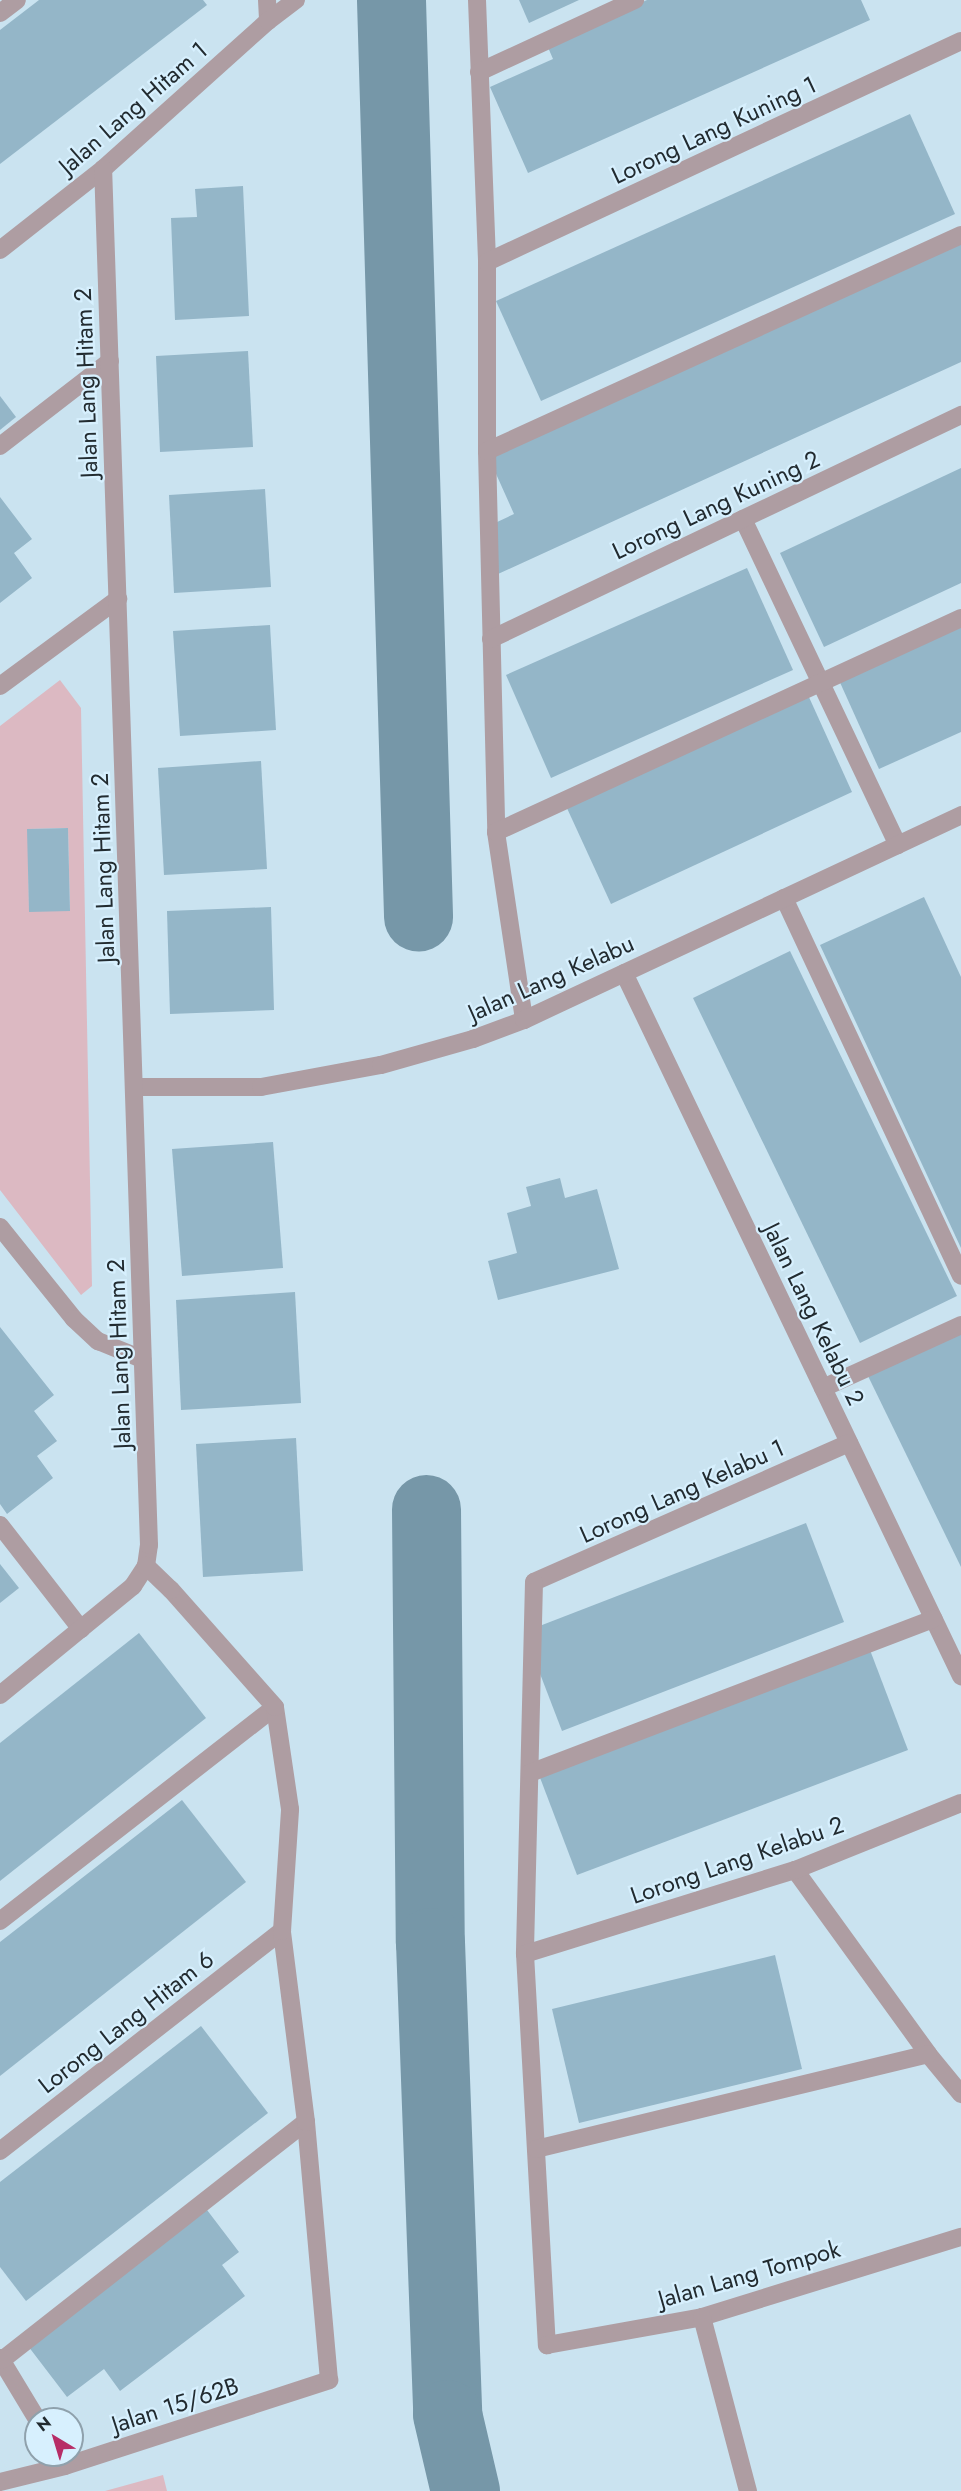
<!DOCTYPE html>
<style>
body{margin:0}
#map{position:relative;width:961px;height:2491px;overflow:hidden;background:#cae3f0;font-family:Jost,sans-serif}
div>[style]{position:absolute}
.green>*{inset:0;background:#dcb9c2}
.river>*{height:69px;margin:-34.5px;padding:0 34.5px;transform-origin:34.5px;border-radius:34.5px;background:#7697a8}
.building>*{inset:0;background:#94b6c8}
.minor>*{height:18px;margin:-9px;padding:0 9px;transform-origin:9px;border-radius:9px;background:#ae9da2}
span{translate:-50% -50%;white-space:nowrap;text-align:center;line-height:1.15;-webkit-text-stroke:4.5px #d7f0fe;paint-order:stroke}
.street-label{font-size:24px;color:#222b30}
.north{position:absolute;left:24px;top:2407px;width:60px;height:60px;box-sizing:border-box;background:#d7f0fe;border:2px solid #8fa1ac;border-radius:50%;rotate:322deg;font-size:16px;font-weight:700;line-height:24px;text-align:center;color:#222b30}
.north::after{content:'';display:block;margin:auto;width:21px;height:27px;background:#b72d67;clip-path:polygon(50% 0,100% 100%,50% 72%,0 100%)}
</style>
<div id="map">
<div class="green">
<div style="clip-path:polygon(evenodd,60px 680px,81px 708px,92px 1286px,81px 1295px,0 1190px,0 726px,60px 680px,68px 828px,70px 911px,29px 911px,28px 829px,68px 828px)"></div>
<div style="clip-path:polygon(163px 2475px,167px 2491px,105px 2491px)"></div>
</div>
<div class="river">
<div style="left:391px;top:0;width:917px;rotate:88.31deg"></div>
<div style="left:426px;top:1509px;width:433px;rotate:89.5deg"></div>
<div style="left:430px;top:1942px;width:472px;rotate:87.9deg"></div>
<div style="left:447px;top:2414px;width:79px;rotate:76.8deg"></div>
</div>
<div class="building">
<div style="clip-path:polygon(39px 0,203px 0,207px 5px,0 164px,0 30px)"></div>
<div style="clip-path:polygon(519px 0,579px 0,529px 23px)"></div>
<div style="clip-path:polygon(647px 0,861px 0,870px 20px,528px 173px,490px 87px,553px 59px,547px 45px)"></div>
<div style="clip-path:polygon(910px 114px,955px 214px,541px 401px,496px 301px)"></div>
<div style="clip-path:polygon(243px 186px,249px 316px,175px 320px,171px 218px,197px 217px,195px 189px)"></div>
<div style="clip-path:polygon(961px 240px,961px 362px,498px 574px,495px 523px,514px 514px,488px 456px)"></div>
<div style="clip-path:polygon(248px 351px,253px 447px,160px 452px,156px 356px)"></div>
<div style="clip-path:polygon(0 396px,16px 417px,0 430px)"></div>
<div style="clip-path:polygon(961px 468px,961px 583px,824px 647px,780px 553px)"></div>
<div style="clip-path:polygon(265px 489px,271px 587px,174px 593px,169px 495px)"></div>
<div style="clip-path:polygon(0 497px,32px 539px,14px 553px,32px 578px,0 603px)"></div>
<div style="clip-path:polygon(747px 568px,793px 670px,551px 778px,506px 675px)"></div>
<div style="clip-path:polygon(961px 623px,961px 732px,879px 769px,838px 678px)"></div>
<div style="clip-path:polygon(270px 625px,276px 730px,180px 736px,173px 631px)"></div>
<div style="clip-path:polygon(808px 695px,852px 792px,611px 904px,566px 806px)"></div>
<div style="clip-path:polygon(261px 761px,267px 869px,164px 875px,158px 768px)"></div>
<div style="clip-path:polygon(68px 828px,70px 911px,29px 912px,27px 829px)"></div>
<div style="clip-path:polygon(924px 897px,961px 977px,961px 1248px,820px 945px)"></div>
<div style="clip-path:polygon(271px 907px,274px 1010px,170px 1014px,167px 911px)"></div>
<div style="clip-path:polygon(790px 951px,957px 1296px,860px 1343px,693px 998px)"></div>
<div style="clip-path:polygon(273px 1142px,283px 1268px,182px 1276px,172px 1149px)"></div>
<div style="clip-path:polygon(560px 1178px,565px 1198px,597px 1189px,619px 1269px,498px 1300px,488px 1261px,517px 1253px,507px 1213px,531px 1206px,526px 1187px)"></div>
<div style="clip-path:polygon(295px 1292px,301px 1403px,181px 1410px,176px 1300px)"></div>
<div style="clip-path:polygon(0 1327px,54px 1395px,34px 1411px,57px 1441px,37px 1456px,53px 1478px,7px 1514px,0 1504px)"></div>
<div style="clip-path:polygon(961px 1330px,961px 1567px,868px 1376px)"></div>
<div style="clip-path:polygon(296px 1438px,303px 1571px,203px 1577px,196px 1444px)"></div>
<div style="clip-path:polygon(806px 1523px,844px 1622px,562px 1731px,524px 1632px)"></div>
<div style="clip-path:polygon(0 1564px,19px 1588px,0 1603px)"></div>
<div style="clip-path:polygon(139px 1633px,206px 1718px,0 1881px,0 1743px)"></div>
<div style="clip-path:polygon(870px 1650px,908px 1750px,577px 1875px,539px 1775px)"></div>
<div style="clip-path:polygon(182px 1800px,246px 1882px,0 2076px,0 1942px)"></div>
<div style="clip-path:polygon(775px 1955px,802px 2069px,579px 2123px,552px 2009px)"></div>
<div style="clip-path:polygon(201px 2026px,268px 2113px,26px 2301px,0 2267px,0 2182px)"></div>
<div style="clip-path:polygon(204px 2206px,239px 2252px,222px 2265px,245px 2296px,120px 2391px,104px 2369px,67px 2397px,25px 2342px)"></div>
</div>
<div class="minor">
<div style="left:267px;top:0;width:21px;rotate:87deg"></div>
<div style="left:477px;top:0;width:262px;rotate:87.8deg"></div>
<div style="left:487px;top:262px;width:189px;rotate:90deg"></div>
<div style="left:487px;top:451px;width:381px;rotate:88.6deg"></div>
<div style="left:496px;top:832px;width:190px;rotate:81.5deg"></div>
<div style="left:0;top:13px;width:21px;rotate:-37deg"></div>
<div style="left:479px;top:72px;width:172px;rotate:-24.8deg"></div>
<div style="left:0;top:250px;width:131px;rotate:-38.2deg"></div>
<div style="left:103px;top:169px;width:222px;rotate:-41.9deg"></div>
<div style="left:268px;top:21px;width:35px;rotate:-37deg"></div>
<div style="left:487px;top:262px;width:523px;rotate:-25deg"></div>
<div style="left:0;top:446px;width:139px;rotate:-37.7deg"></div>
<div style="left:487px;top:451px;width:521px;rotate:-24.5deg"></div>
<div style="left:743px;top:519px;width:361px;rotate:64.6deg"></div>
<div style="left:491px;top:639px;width:521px;rotate:-25.48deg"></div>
<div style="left:0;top:686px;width:147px;rotate:-36.4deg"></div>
<div style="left:496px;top:832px;width:512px;rotate:-24.71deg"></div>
<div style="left:784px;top:898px;width:417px;rotate:64.9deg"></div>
<div style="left:624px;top:973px;width:780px;rotate:64.39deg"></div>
<div style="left:134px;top:1087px;width:127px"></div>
<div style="left:261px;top:1087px;width:122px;rotate:-10.4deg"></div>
<div style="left:381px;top:1065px;width:96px;rotate:-15.8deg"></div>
<div style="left:473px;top:1039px;width:54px;rotate:-20.4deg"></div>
<div style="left:524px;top:1020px;width:483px;rotate:-25.1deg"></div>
<div style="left:0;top:1227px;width:118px;rotate:51.2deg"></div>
<div style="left:74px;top:1319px;width:33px;rotate:43deg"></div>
<div style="left:98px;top:1341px;width:48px;rotate:22.2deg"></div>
<div style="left:823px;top:1388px;width:152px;rotate:-24.5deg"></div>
<div style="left:849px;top:1443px;width:344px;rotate:156.2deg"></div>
<div style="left:534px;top:1582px;width:372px;rotate:91.4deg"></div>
<div style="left:525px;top:1954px;width:392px;rotate:86.8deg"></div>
<div style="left:547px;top:2345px;width:158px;rotate:-10.2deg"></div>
<div style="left:702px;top:2317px;width:271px;rotate:-17.2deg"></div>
<div style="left:0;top:1525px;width:132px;rotate:52.1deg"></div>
<div style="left:0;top:1695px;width:172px;rotate:-39.3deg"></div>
<div style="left:133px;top:1586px;width:24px;rotate:-57deg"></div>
<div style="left:146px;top:1566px;width:21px;rotate:-82deg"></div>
<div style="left:149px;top:1545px;width:1377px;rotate:-91.91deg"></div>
<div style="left:530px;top:1773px;width:432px;rotate:-20.9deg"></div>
<div style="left:795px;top:1870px;width:227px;rotate:54.1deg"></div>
<div style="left:928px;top:2054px;width:52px;rotate:50.5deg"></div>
<div style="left:0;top:1921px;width:348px;rotate:-37.9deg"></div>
<div style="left:525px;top:1954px;width:283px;rotate:-17.3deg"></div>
<div style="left:795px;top:1870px;width:179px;rotate:-22deg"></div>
<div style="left:536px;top:2149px;width:403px;rotate:-13.6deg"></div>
<div style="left:0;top:2151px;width:358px;rotate:-38deg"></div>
<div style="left:702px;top:2317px;width:180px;rotate:75.2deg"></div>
<div style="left:0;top:2358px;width:71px;rotate:58.8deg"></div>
<div style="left:2px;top:2360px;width:386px;rotate:-38.1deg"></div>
<div style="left:0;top:2482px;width:67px;rotate:-13.8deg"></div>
<div style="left:65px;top:2466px;width:278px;rotate:-18deg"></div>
<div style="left:329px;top:2380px;width:259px;rotate:-95.1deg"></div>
<div style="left:306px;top:2122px;width:193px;rotate:-97.2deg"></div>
<div style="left:282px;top:1931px;width:122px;rotate:-86.2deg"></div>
<div style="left:290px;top:1809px;width:103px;rotate:-98.4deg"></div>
<div style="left:275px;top:1707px;width:157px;rotate:-131.6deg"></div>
<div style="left:171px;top:1590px;width:35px;rotate:-136deg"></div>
</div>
<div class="street-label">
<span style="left:133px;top:108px;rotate:-41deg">Jalan Lang Hitam 1</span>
<span style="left:714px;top:130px;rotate:-25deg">Lorong Lang Kuning 1</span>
<span style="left:86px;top:383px;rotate:-92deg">Jalan Lang Hitam 2</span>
<span style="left:716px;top:505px;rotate:-25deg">Lorong Lang Kuning 2</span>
<span style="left:103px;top:868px;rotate:-92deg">Jalan Lang Hitam 2</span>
<span style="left:551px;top:978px;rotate:-24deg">Jalan Lang Kelabu</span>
<span style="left:814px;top:1314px;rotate:64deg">Jalan Lang Kelabu 2</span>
<span style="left:119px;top:1354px;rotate:-92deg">Jalan Lang Hitam 2</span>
<span style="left:682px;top:1491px;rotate:-24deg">Lorong Lang Kelabu 1</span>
<span style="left:737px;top:1860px;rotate:-19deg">Lorong Lang Kelabu 2</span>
<span style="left:126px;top:2022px;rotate:-38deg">Lorong Lang Hitam 6</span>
<span style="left:749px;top:2274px;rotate:-16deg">Jalan Lang Tompok</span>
<span style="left:175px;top:2405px;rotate:-18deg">Jalan 15/62B</span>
</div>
<div class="north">N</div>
</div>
